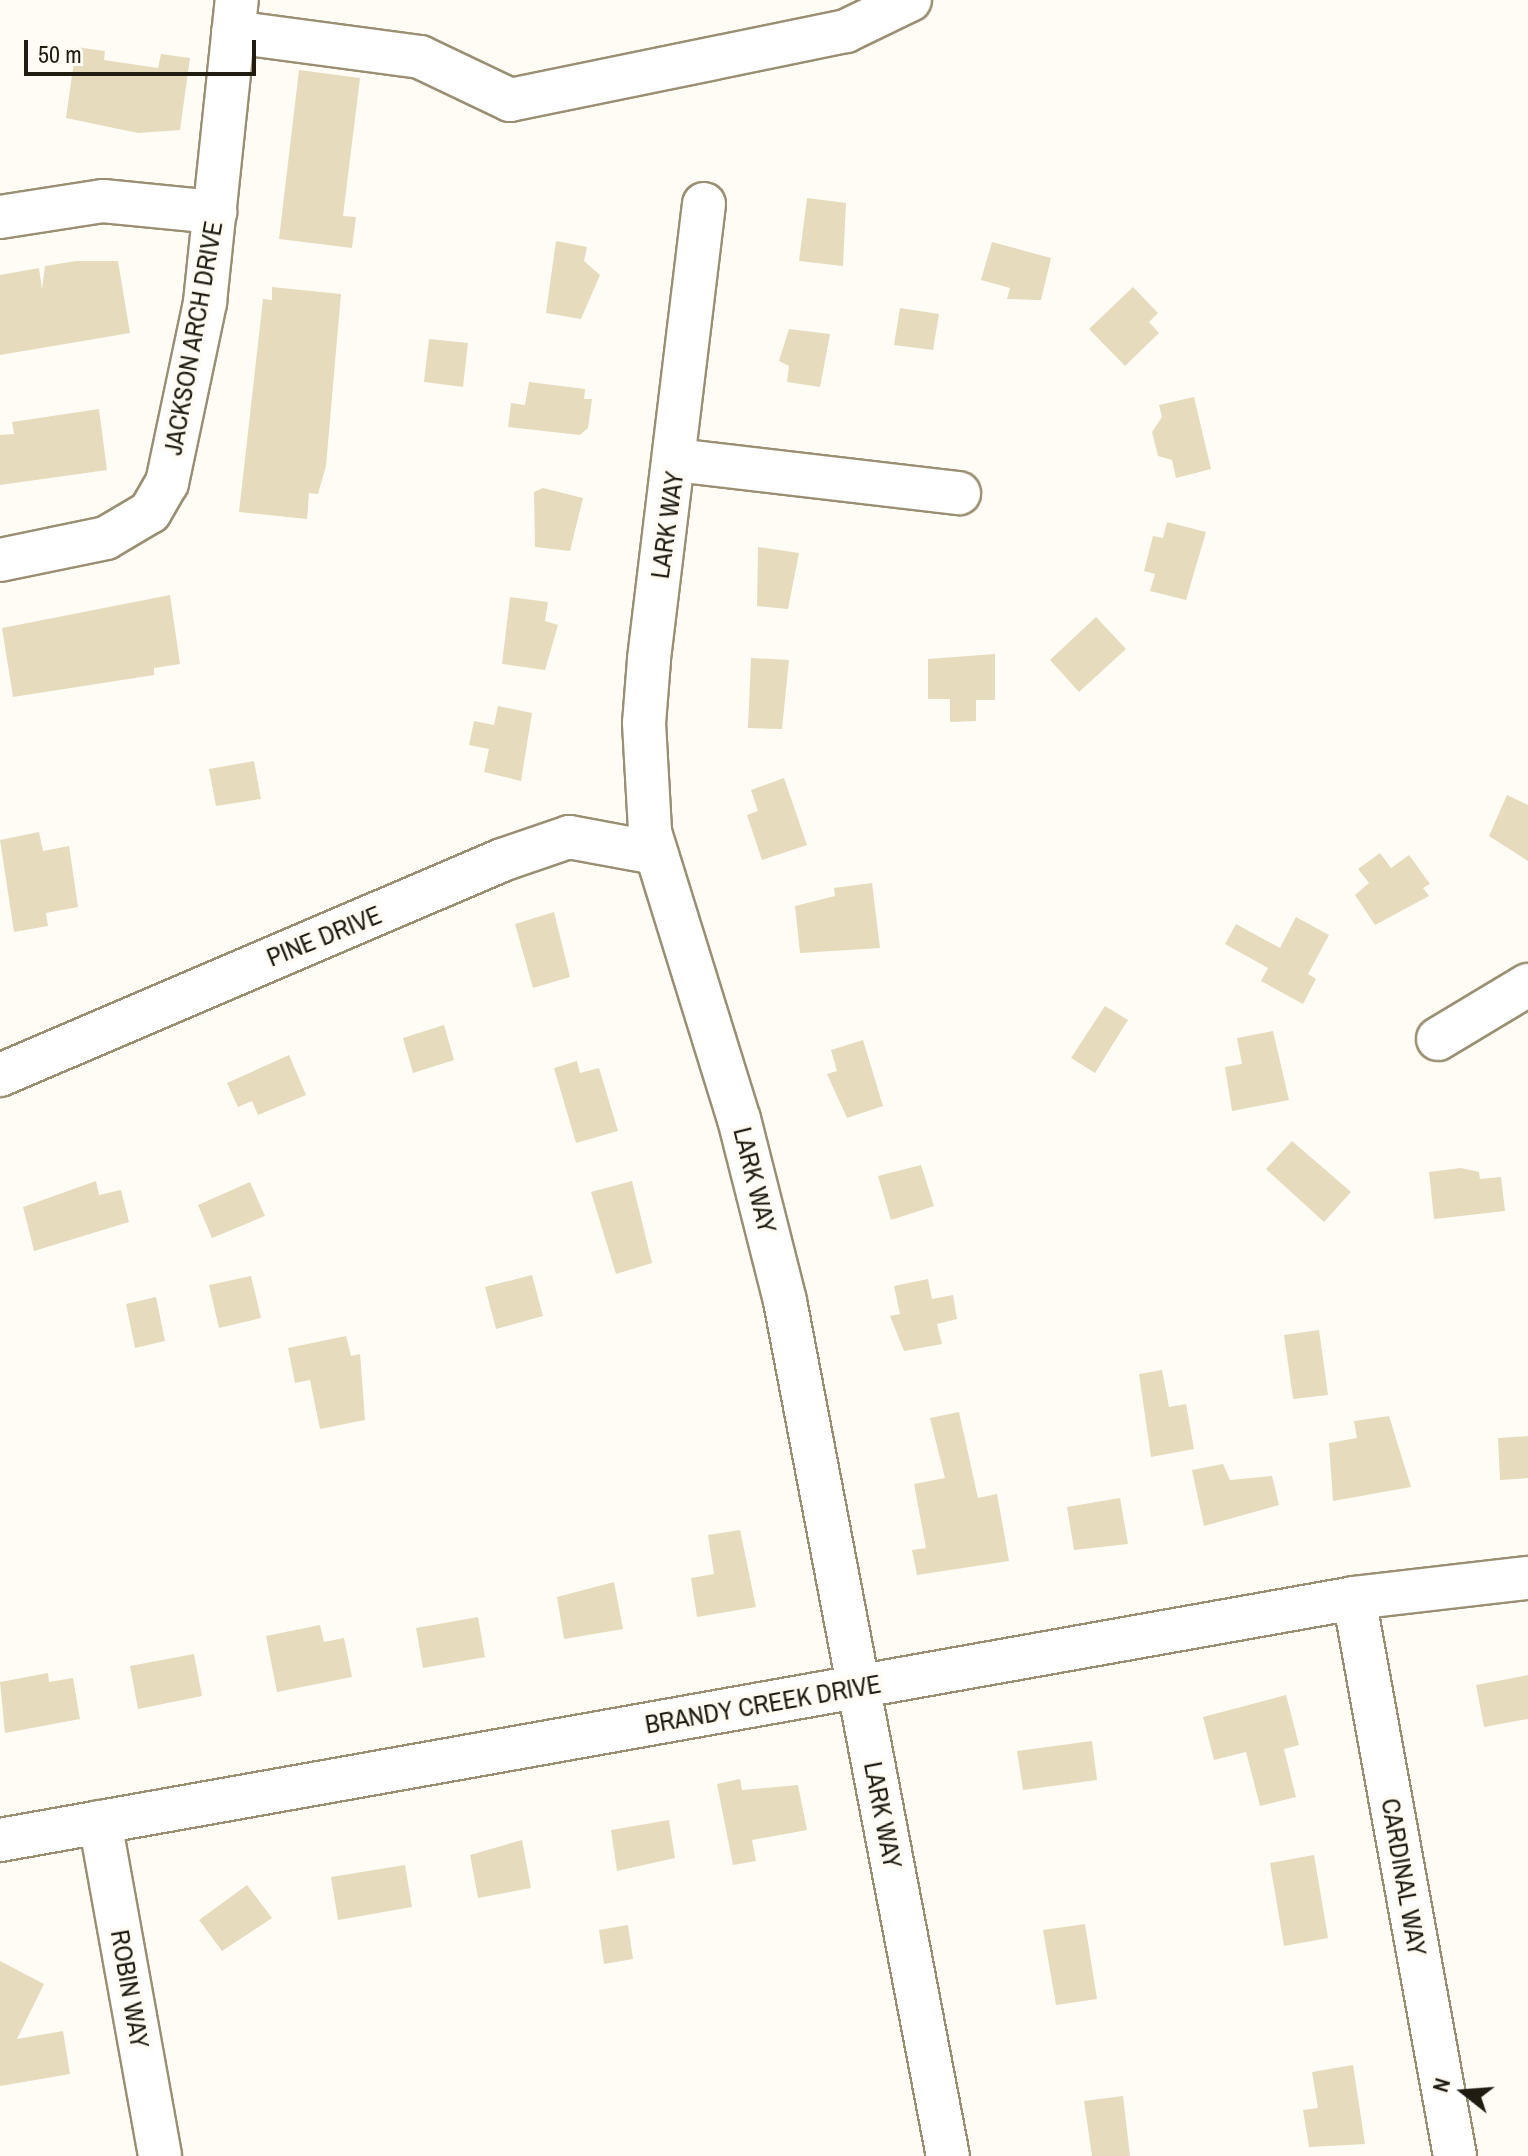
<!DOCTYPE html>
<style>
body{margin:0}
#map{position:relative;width:1528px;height:2156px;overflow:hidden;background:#fefcf5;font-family:"Archivo Narrow",sans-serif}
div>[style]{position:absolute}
.building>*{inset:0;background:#e6dbbd}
.roads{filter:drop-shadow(2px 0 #9a8f73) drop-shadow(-2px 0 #9a8f73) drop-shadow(0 2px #9a8f73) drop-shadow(0 -2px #9a8f73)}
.minor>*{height:42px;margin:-21px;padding:0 21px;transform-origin:21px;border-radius:21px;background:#fff}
span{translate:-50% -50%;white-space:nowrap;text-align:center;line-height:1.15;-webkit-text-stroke:8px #fefcf5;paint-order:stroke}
.street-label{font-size:26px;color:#201c11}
.north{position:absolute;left:1424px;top:2052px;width:80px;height:80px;-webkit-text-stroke:6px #fefcf5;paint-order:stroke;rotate:287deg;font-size:22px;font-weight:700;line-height:32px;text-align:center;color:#201c11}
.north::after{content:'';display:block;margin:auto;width:28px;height:36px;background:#201c11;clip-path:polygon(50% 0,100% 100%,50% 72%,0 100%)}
.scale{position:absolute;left:24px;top:40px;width:232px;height:36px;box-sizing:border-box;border:4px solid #201c11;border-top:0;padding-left:10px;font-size:24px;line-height:28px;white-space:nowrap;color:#201c11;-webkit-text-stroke:6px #fefcf5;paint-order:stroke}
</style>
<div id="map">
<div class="building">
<div style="clip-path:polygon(76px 47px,105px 51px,104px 60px,158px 68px,161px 54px,190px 58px,180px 130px,138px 133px,66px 118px)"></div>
<div style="clip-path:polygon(299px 70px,360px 78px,343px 216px,356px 217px,352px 248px,279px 239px)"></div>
<div style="clip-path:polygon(807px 198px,846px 203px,843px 266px,799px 261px)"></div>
<div style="clip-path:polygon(556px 241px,587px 247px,584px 261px,600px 275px,581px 319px,546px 313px)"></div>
<div style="clip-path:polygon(992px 242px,1051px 258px,1041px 300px,1007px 299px,1010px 288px,981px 280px)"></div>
<div style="clip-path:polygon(76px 261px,118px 261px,130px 333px,0 355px,0 275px,39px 268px,42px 289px,45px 266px)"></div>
<div style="clip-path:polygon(272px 287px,341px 294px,326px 466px,318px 494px,309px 493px,307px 519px,239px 512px,263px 299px,272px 300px)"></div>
<div style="clip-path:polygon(1133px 287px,1158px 313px,1149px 322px,1159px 333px,1125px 366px,1089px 329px)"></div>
<div style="clip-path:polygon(900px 308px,939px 314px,933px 350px,894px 345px)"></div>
<div style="clip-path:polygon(789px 329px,830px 334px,820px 387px,787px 382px,789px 366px,779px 361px)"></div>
<div style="clip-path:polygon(429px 339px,468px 343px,463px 387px,424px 382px)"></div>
<div style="clip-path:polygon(529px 382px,585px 389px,584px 399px,592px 399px,588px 428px,580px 435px,508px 427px,511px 403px,525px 405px)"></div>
<div style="clip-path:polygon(1194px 397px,1211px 469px,1176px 478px,1172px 460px,1158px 456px,1152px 432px,1162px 417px,1159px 405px)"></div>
<div style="clip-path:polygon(99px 409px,107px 470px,0 485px,0 435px,14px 434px,12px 422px)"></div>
<div style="clip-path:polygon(543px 488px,583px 498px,570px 551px,535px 547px,534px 492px)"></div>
<div style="clip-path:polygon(1167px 522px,1206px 532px,1186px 600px,1150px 591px,1155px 574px,1144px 571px,1153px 536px,1163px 538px)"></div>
<div style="clip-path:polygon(758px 547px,799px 553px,788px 609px,757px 606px)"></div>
<div style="clip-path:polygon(170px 595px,180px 664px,154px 668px,154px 675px,13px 697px,2px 628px)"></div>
<div style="clip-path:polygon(510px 597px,548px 602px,545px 621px,558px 625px,545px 670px,502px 664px)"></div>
<div style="clip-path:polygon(1096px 617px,1126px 649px,1079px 692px,1050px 660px)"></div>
<div style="clip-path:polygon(995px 654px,995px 700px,976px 700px,976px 721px,950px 722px,950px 699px,928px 699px,928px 659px)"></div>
<div style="clip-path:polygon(751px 658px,789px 660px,782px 729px,748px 728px)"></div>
<div style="clip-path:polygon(498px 706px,532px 713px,521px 781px,484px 772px,489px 749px,469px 745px,474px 721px,494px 725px)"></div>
<div style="clip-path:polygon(254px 761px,261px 799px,216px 806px,209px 769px)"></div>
<div style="clip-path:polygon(784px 778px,807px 845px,762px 860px,747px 815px,758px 811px,751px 790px)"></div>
<div style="clip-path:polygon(1507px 795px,1528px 805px,1528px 861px,1489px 836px)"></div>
<div style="clip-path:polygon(39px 832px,43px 851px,69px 846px,78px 907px,46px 913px,48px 926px,14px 932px,0 840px)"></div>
<div style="clip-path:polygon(1380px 853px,1391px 868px,1409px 855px,1430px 884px,1423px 888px,1429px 896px,1375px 925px,1355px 895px,1369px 883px,1358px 869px)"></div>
<div style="clip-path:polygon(872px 883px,880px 948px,800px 953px,795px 906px,835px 896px,834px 888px)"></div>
<div style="clip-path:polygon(554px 912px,570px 977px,533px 988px,515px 924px)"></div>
<div style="clip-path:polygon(1296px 917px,1329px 935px,1308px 974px,1316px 979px,1303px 1004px,1261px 981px,1268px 968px,1225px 944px,1236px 924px,1280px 948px)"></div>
<div style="clip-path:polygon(1105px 1006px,1128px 1020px,1095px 1073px,1071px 1058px)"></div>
<div style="clip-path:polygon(444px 1025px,454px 1060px,413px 1073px,403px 1038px)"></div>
<div style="clip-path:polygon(1273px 1031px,1289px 1100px,1232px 1111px,1225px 1067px,1242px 1064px,1237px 1038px)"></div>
<div style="clip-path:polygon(863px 1040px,883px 1106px,847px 1118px,827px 1074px,837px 1071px,831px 1050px)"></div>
<div style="clip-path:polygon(289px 1055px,306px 1095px,258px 1115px,252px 1101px,238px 1107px,227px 1083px)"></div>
<div style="clip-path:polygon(577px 1061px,580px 1073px,599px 1068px,618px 1131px,576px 1143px,554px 1068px)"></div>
<div style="clip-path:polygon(1292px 1141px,1351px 1192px,1324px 1222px,1266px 1169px)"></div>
<div style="clip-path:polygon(921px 1165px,934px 1206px,891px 1220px,878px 1176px)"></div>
<div style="clip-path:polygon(1461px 1168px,1479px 1172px,1480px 1179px,1501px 1177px,1505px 1211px,1434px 1219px,1429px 1172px)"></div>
<div style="clip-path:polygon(96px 1181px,99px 1195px,121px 1190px,129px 1222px,34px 1251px,23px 1207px)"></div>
<div style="clip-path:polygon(632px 1181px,652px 1263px,616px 1274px,591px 1192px)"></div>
<div style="clip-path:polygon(250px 1182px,265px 1216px,212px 1238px,198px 1205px)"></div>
<div style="clip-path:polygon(532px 1275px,543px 1316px,496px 1329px,485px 1287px)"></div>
<div style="clip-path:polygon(251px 1276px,261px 1318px,219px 1328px,209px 1285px)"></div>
<div style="clip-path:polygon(928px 1279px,932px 1299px,953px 1295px,957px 1319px,937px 1324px,942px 1344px,904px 1351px,890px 1316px,900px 1314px,894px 1286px)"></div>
<div style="clip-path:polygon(156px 1297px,165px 1341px,135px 1348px,126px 1304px)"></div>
<div style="clip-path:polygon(1319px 1330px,1328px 1395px,1293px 1399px,1284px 1335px)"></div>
<div style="clip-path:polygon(346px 1336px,351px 1356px,360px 1354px,365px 1420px,320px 1429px,310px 1380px,295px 1383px,288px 1348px)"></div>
<div style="clip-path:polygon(1162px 1370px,1169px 1407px,1186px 1404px,1194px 1449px,1151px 1457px,1139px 1374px)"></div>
<div style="clip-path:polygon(959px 1412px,978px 1498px,997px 1494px,1009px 1561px,917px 1575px,912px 1550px,926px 1548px,914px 1484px,945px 1478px,930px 1418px)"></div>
<div style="clip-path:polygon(1389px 1416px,1411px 1487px,1333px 1501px,1329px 1443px,1357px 1438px,1354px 1421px)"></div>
<div style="clip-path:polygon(1528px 1436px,1528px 1478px,1500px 1480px,1498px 1438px)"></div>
<div style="clip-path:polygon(1223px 1464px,1230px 1480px,1272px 1476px,1279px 1505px,1204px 1526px,1192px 1470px)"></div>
<div style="clip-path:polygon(1120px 1498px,1128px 1544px,1074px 1550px,1067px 1507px)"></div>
<div style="clip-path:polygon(740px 1530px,756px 1607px,697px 1617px,691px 1578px,714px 1574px,708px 1535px)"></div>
<div style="clip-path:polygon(614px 1582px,623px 1629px,564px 1639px,557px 1597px)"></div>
<div style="clip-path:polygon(478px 1617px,485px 1657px,423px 1668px,416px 1628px)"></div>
<div style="clip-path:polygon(320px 1625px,324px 1642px,344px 1638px,352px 1677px,277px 1692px,266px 1636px)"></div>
<div style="clip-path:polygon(194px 1654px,202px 1696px,138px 1709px,130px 1666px)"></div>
<div style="clip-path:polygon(48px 1673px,49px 1682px,73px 1678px,80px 1719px,5px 1733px,0 1682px)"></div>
<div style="clip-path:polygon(1528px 1675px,1528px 1719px,1484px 1727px,1476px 1685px)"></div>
<div style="clip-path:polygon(1286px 1695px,1299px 1745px,1284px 1749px,1296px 1797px,1260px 1806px,1246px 1752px,1214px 1760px,1203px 1717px)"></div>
<div style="clip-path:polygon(1092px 1741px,1097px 1780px,1023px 1790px,1017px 1751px)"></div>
<div style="clip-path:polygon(740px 1779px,742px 1790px,798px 1785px,807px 1830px,752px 1840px,756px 1861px,733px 1865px,717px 1784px)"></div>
<div style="clip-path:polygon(669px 1820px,675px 1858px,617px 1871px,611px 1830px)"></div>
<div style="clip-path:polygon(522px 1840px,531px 1888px,478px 1898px,470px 1855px)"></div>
<div style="clip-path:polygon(1314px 1855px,1328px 1938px,1284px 1946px,1270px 1863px)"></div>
<div style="clip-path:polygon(405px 1865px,412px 1907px,338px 1920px,331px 1877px)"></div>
<div style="clip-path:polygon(247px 1885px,272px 1918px,222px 1951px,199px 1920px)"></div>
<div style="clip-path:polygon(1085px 1924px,1097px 1999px,1056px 2005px,1043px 1930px)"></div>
<div style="clip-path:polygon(628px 1925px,633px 1959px,604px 1964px,599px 1930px)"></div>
<div style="clip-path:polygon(0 1961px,44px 1984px,17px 2039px,63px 2031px,70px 2074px,0 2086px)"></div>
<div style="clip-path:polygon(1353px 2065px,1365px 2144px,1309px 2147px,1303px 2110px,1318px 2108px,1312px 2072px)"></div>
<div style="clip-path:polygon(1123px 2096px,1130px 2156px,1092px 2156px,1084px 2101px)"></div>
</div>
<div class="roads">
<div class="minor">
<div style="left:233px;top:32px;width:189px;rotate:7.6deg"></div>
<div style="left:420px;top:57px;width:100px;rotate:25.5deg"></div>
<div style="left:510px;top:100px;width:343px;rotate:-11.6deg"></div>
<div style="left:846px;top:31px;width:71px;rotate:-25.8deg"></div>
<div style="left:704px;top:204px;width:459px;rotate:96.9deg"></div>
<div style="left:649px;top:660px;width:63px;rotate:94.5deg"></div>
<div style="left:644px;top:723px;width:109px;rotate:86.8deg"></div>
<div style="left:650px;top:832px;width:300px;rotate:72.8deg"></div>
<div style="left:739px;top:1119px;width:188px;rotate:75.8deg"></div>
<div style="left:785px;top:1301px;width:870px;rotate:79.21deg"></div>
<div style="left:0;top:217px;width:104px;rotate:-8.8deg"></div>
<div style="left:103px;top:201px;width:113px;rotate:5.6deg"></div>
<div style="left:676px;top:460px;width:285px;rotate:6.7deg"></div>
<div style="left:0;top:560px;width:108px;rotate:-11.7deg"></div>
<div style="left:106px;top:538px;width:51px;rotate:-30.6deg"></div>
<div style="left:150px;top:512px;width:34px;rotate:-60deg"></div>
<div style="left:167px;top:483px;width:185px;rotate:-78.1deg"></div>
<div style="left:205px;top:302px;width:304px;rotate:-84deg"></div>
<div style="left:1438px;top:1039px;width:105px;rotate:-31deg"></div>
<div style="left:0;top:1075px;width:546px;rotate:-23.18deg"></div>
<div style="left:502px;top:860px;width:71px;rotate:-18.9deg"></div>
<div style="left:569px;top:837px;width:87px;rotate:10.5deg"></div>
<div style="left:1354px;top:1598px;width:567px;rotate:79.74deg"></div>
<div style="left:100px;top:1822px;width:339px;rotate:79.8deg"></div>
<div style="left:0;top:1840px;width:1375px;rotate:-10.13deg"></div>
<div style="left:1354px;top:1598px;width:175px;rotate:-6.6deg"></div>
</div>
</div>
<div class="street-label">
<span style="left:193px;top:338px;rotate:-80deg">JACKSON ARCH DRIVE</span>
<span style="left:667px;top:525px;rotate:-82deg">LARK WAY</span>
<span style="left:324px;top:936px;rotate:-22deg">PINE DRIVE</span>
<span style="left:755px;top:1180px;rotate:76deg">LARK WAY</span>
<span style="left:763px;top:1704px;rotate:-10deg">BRANDY CREEK DRIVE</span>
<span style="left:883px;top:1815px;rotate:79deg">LARK WAY</span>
<span style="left:1404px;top:1877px;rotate:80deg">CARDINAL WAY</span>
<span style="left:130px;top:1989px;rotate:80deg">ROBIN WAY</span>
</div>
<div class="north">N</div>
<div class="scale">50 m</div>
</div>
